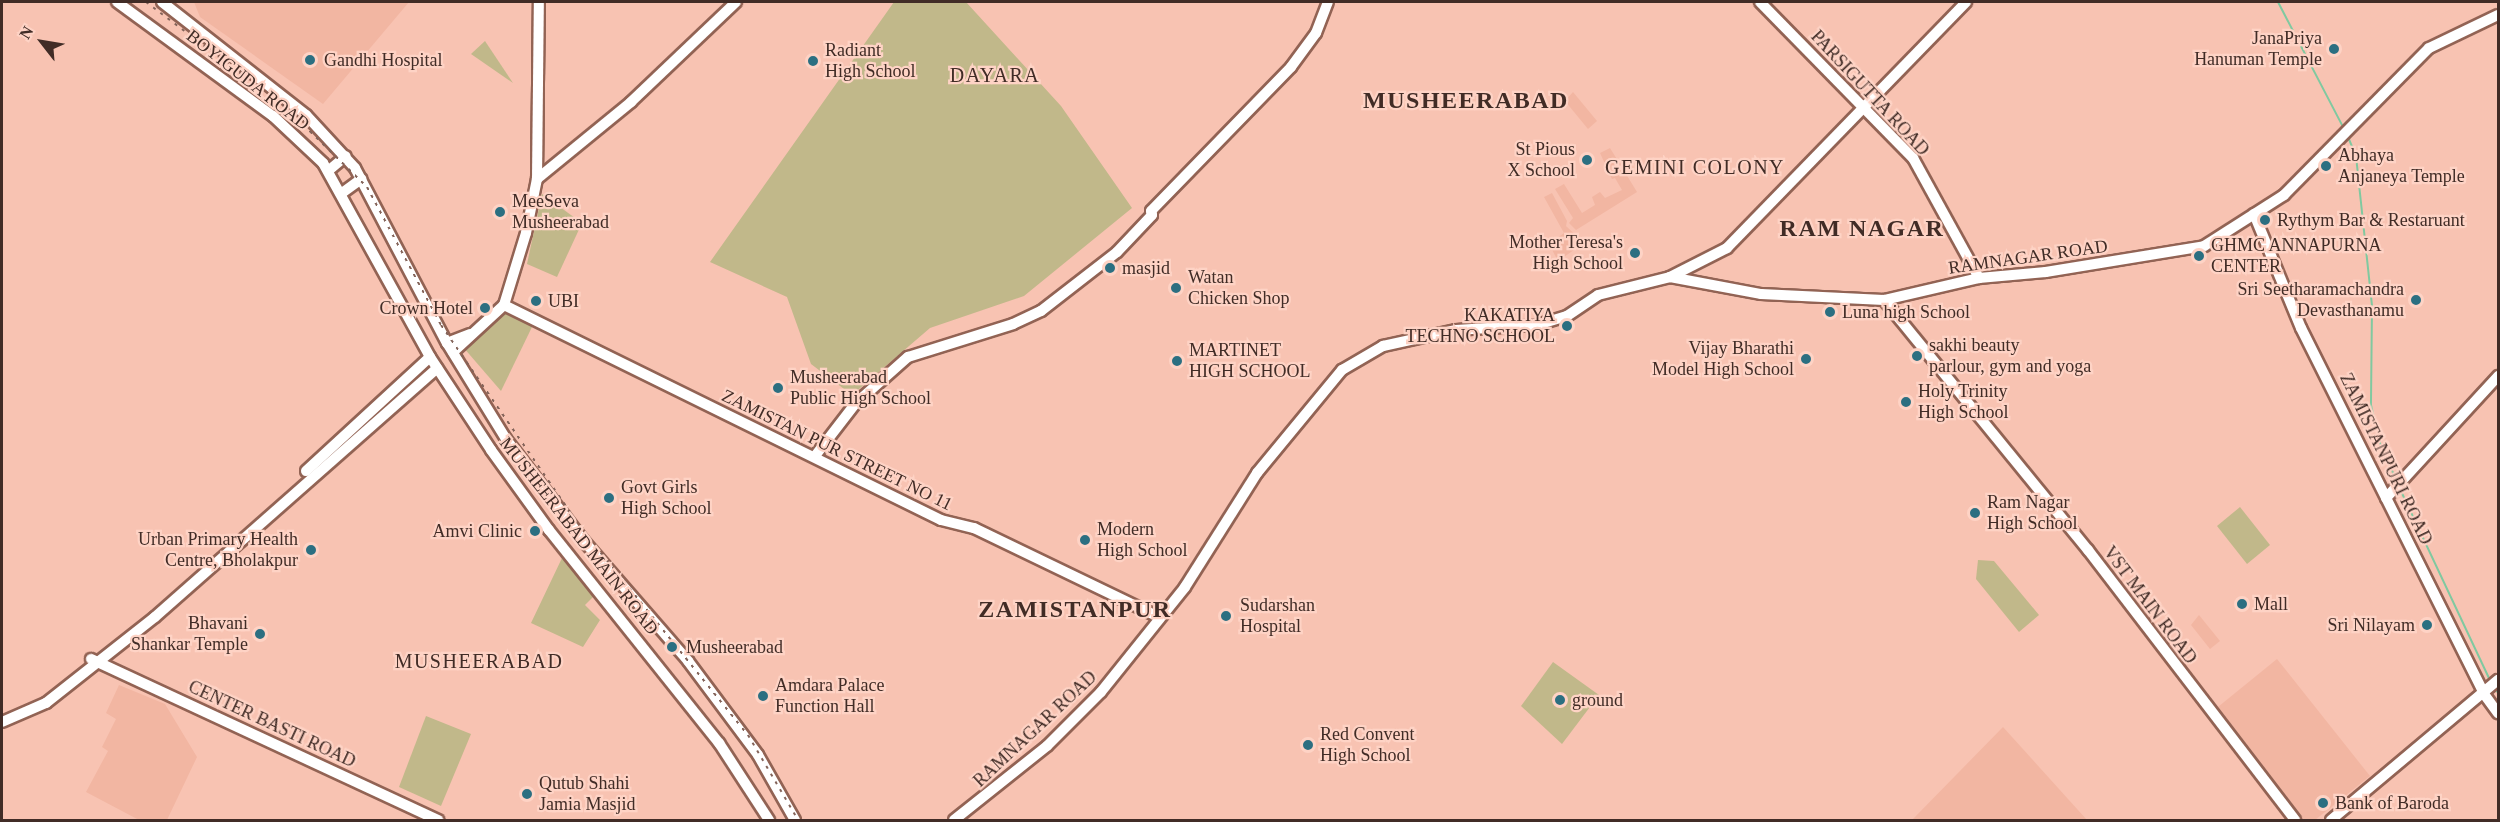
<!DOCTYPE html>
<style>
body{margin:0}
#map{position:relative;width:2500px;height:822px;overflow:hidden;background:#f8c3b2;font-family:Georgia,serif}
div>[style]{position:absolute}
.built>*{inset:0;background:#f2b6a2}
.green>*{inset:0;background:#c1b88a}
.stream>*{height:2px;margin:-1px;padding:0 1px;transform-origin:1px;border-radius:1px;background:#80c9a0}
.roads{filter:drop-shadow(2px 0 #926354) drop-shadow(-2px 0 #926354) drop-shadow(0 2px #926354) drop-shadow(0 -2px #926354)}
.secondary>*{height:10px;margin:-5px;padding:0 5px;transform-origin:5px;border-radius:5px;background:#fff}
.primary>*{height:10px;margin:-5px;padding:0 5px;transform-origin:5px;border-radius:5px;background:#fff}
.rail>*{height:2px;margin-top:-1px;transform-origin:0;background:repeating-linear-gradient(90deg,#836359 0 3px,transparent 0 9px)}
.dots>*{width:16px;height:16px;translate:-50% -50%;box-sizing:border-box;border:3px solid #fed3c5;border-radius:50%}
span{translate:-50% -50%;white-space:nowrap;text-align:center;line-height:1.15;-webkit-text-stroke:4.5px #fed3c5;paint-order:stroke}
.poi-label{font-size:18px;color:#412c26}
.right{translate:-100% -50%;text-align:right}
.left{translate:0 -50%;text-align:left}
.street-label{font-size:18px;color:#412c26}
.neighbourhood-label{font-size:20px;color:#412c26;letter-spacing:1.5px}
.district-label{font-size:24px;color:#412c26;font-weight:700;letter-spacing:1.5px}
.frame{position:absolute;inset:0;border:3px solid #412c26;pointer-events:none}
.north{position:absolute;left:12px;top:12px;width:60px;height:60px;-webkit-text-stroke:4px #fed3c5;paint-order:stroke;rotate:301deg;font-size:16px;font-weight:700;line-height:24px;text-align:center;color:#412c26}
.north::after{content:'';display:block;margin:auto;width:21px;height:27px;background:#412c26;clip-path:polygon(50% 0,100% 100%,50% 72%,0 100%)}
</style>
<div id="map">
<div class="built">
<div style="clip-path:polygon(194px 2px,409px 2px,323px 104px,200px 17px)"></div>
<div style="clip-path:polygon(1573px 92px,1597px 121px,1588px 129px,1565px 101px)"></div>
<div style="clip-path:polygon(1610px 148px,1637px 192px,1576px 230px,1569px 223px,1573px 218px,1555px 189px,1564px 184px,1582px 213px,1595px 205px,1592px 197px,1600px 192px,1605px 198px,1622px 190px,1615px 178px,1612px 179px,1600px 153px)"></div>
<div style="clip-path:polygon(1552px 193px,1567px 221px,1566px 226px,1584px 243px,1558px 261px,1549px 244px,1564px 233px,1544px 197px)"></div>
<div style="clip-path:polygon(2199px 615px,2220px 641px,2210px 649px,2191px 625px)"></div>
<div style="clip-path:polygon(2277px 659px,2370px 776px,2315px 820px,2301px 820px,2213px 711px)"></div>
<div style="clip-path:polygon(119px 685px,165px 704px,197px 757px,167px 820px,139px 820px,86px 792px,108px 751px,102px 747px,116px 719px,106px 713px)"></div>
<div style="clip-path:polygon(2003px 727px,2087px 820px,1912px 820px)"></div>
</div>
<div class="green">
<div style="clip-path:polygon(894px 2px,966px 2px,1061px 106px,1132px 208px,1024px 296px,930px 328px,852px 395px,811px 364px,787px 297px,710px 262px)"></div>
<div style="clip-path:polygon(485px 41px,513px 83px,471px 54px)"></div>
<div style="clip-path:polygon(542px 194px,582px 223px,557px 277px,527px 264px)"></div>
<div style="clip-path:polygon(507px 310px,532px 327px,501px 391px,463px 347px)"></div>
<div style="clip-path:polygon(2240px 507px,2270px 545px,2247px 564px,2217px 526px)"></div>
<div style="clip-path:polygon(570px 554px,601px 589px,585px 605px,600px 620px,583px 647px,531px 623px,562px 558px)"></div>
<div style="clip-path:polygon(1978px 560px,1994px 561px,2039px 615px,2019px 632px,1976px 579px)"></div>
<div style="clip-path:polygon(1553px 662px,1599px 695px,1562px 744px,1521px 706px)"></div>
<div style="clip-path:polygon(426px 716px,471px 734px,441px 806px,399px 787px)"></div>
</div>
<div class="stream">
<div style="left:2278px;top:2px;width:143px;rotate:62.5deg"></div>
<div style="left:2348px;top:137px;width:21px;rotate:67deg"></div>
<div style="left:2356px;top:156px;width:151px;rotate:83.9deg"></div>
<div style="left:2372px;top:306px;width:99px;rotate:90.6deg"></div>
<div style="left:2371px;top:405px;width:43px;rotate:76.6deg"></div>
<div style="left:2381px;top:447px;width:38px;rotate:65deg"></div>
<div style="left:2400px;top:489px;width:213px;rotate:64.8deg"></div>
<div style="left:2494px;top:687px;width:7px;rotate:56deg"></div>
</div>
<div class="roads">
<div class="secondary">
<div style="left:1760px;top:2px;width:219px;rotate:45.6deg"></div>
<div style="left:1913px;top:158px;width:137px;rotate:61.2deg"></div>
<div style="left:537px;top:179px;width:122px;rotate:-39.3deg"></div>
<div style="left:631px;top:102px;width:145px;rotate:-43.6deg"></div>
<div style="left:2254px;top:214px;width:123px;rotate:67.6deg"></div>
<div style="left:2301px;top:328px;width:409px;rotate:63.4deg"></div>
<div style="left:2484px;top:694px;width:24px;rotate:54deg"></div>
<div style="left:1670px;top:277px;width:64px;rotate:-27deg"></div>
<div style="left:1727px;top:248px;width:343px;rotate:-45.8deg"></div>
<div style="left:1884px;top:300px;width:323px;rotate:50.8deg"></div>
<div style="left:2088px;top:550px;width:340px;rotate:52.5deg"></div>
<div style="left:504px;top:305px;width:487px;rotate:26.2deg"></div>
<div style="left:941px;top:520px;width:34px;rotate:14deg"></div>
<div style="left:974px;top:528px;width:205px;rotate:25.7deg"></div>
<div style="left:447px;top:343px;width:25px;rotate:-21deg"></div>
<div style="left:453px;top:352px;width:69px;rotate:-42.7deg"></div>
<div style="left:504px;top:305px;width:75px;rotate:-73deg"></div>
<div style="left:526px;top:233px;width:55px;rotate:-78.5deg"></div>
<div style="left:537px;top:179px;width:177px;rotate:-89.4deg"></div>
<div style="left:815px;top:456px;width:66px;rotate:-52.4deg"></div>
<div style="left:855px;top:404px;width:71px;rotate:-41.6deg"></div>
<div style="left:908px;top:357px;width:110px;rotate:-17.4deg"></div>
<div style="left:1013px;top:324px;width:31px;rotate:-25deg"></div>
<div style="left:1041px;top:311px;width:96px;rotate:-37.8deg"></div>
<div style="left:1117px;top:252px;width:51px;rotate:-46.6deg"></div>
<div style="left:1152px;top:215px;width:4px;rotate:-104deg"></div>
<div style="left:1151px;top:211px;width:201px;rotate:-45.8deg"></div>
<div style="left:1291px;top:67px;width:42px;rotate:-53.7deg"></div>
<div style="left:1316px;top:33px;width:33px;rotate:-69deg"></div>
<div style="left:2386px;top:498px;width:166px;rotate:-47.4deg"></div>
<div style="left:91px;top:659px;width:383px;rotate:24.9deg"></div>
<div style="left:954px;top:820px;width:119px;rotate:-38.5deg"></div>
<div style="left:1047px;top:746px;width:76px;rotate:-45deg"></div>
<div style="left:1101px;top:692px;width:134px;rotate:-51.3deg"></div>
<div style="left:1185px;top:587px;width:135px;rotate:-57.7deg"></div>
<div style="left:1257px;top:473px;width:134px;rotate:-50.5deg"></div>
<div style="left:1342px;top:370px;width:48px;rotate:-30.3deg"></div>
<div style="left:1383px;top:346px;width:75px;rotate:-12.4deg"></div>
<div style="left:1456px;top:330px;width:81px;rotate:-3.5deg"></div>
<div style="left:1537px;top:325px;width:31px;rotate:-17deg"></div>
<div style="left:1567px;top:316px;width:37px;rotate:-34deg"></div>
<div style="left:1598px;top:295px;width:74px;rotate:-14deg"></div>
<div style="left:1670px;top:277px;width:93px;rotate:10.6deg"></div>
<div style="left:1761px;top:294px;width:123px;rotate:2.8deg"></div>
<div style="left:1884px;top:300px;width:98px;rotate:-13deg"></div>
<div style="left:1979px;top:278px;width:67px;rotate:-5.1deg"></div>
<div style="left:2046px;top:272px;width:160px;rotate:-9.3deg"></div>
<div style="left:2204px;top:246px;width:95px;rotate:-32.5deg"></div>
<div style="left:2284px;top:195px;width:206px;rotate:-45.4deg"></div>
<div style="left:2429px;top:48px;width:76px;rotate:-25.6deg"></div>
<div style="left:2331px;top:820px;width:218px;rotate:-40deg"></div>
</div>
<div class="primary">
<div style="left:117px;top:2px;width:193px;rotate:36.2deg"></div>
<div style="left:273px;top:116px;width:69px;rotate:43.2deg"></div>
<div style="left:323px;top:163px;width:222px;rotate:61.1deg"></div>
<div style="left:430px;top:357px;width:111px;rotate:56.7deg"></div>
<div style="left:491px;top:450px;width:99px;rotate:54.1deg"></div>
<div style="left:549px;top:530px;width:273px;rotate:51.4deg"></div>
<div style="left:719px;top:743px;width:92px;rotate:57deg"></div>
<div style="left:162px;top:2px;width:183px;rotate:38.1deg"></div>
<div style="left:306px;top:115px;width:72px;rotate:47.2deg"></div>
<div style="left:355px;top:168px;width:198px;rotate:62.3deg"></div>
<div style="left:447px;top:343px;width:113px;rotate:58.4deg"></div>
<div style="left:506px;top:439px;width:127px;rotate:52.7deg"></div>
<div style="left:583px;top:540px;width:160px;rotate:49deg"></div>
<div style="left:688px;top:661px;width:117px;rotate:53.3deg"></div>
<div style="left:758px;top:755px;width:75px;rotate:60.4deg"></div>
<div style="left:328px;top:171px;width:23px;rotate:-40deg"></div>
<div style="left:342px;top:193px;width:24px;rotate:-36deg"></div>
<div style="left:306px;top:471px;width:168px;rotate:-42.6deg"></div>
<div style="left:2px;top:722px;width:48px;rotate:-23.4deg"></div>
<div style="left:46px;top:703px;width:139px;rotate:-38.3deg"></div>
<div style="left:155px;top:617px;width:376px;rotate:-41.4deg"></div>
</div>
</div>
<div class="rail">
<div style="left:146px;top:2px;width:173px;rotate:37deg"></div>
<div style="left:284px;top:106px;width:116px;rotate:44.3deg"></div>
<div style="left:367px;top:187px;width:157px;rotate:61.8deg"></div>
<div style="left:441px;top:325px;width:252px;rotate:55.4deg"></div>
<div style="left:584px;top:532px;width:261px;rotate:51.1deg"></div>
<div style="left:748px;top:735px;width:99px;rotate:59.5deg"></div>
</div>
<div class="dots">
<div style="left:2334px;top:49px;background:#2c6f81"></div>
<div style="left:310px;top:60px;background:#2c6f81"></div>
<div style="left:813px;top:61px;background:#2c6f81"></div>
<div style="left:1587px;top:160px;background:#2c6f81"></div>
<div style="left:2326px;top:166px;background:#2c6f81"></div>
<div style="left:500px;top:212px;background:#2c6f81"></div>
<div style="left:2265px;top:220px;background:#2c6f81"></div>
<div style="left:1635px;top:253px;background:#2c6f81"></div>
<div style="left:2199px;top:256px;background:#2c6f81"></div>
<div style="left:1110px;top:268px;background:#2c6f81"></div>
<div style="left:1176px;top:288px;background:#2c6f81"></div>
<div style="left:2416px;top:300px;background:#2c6f81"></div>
<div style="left:536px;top:301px;background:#2c6f81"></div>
<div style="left:485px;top:308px;background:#2c6f81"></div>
<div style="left:1830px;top:312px;background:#2c6f81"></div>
<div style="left:1567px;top:326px;background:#2c6f81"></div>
<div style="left:1917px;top:356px;background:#2c6f81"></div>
<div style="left:1806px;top:359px;background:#2c6f81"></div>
<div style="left:1177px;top:361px;background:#2c6f81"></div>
<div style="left:778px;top:388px;background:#2c6f81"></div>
<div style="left:1906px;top:402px;background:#2c6f81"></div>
<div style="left:609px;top:498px;background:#2c6f81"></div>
<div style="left:1975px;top:513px;background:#2c6f81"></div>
<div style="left:535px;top:531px;background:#2c6f81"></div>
<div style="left:1085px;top:540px;background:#2c6f81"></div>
<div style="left:311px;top:550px;background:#2c6f81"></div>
<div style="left:2242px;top:604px;background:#2c6f81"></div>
<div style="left:1226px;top:616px;background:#2c6f81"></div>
<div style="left:2427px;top:625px;background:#2c6f81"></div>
<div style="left:260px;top:634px;background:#2c6f81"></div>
<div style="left:672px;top:647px;background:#2c6f81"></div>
<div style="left:763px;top:696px;background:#2c6f81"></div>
<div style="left:1560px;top:700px;background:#2c6f81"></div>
<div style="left:1308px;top:745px;background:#2c6f81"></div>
<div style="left:527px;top:794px;background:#2c6f81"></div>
<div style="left:2323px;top:803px;background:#2c6f81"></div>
</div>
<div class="poi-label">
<span class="right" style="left:2322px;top:49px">JanaPriya<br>Hanuman Temple</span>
<span class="left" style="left:825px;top:61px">Radiant<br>High School</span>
<span class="left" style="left:324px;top:60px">Gandhi Hospital</span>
<span class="right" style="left:1575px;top:160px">St Pious<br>X School</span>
<span class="left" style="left:2338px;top:166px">Abhaya<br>Anjaneya Temple</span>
<span class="left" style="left:512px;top:212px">MeeSeva<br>Musheerabad</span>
<span class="left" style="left:2277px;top:220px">Rythym Bar &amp; Restaruant</span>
<span class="right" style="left:1623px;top:253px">Mother Teresa's<br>High School</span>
<span class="left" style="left:2211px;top:256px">GHMC ANNAPURNA<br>CENTER</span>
<span class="left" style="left:1122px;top:268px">masjid</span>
<span class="left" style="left:1188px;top:288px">Watan<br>Chicken Shop</span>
<span class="right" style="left:2404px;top:300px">Sri Seetharamachandra<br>Devasthanamu</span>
<span class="left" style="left:548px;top:301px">UBI</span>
<span class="right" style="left:473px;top:308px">Crown Hotel</span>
<span class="left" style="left:1842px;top:312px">Luna high School</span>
<span class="right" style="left:1555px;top:326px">KAKATIYA<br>TECHNO SCHOOL</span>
<span class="left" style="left:1929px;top:356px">sakhi beauty<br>parlour, gym and yoga</span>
<span class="right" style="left:1794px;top:359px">Vijay Bharathi<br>Model High School</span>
<span class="left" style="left:1189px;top:361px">MARTINET<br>HIGH SCHOOL</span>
<span class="left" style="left:790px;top:388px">Musheerabad<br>Public High School</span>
<span class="left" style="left:1918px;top:402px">Holy Trinity<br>High School</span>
<span class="left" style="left:621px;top:498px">Govt Girls<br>High School</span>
<span class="left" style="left:1987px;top:513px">Ram Nagar<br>High School</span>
<span class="left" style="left:1097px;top:540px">Modern<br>High School</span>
<span class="right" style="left:522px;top:531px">Amvi Clinic</span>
<span class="right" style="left:298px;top:550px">Urban Primary Health<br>Centre, Bholakpur</span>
<span class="left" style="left:2254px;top:604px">Mall</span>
<span class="left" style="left:1240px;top:616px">Sudarshan<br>Hospital</span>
<span class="right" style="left:248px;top:634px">Bhavani<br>Shankar Temple</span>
<span class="right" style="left:2415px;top:625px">Sri Nilayam</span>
<span class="left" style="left:686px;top:647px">Musheerabad</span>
<span class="left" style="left:775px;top:696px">Amdara Palace<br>Function Hall</span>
<span class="left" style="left:1572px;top:700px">ground</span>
<span class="left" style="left:1320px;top:745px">Red Convent<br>High School</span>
<span class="left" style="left:539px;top:794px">Qutub Shahi<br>Jamia Masjid</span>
<span class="left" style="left:2335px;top:803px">Bank of Baroda</span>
</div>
<div class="street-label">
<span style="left:248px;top:80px;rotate:38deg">BOYIGUDA ROAD</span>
<span style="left:1870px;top:93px;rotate:47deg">PARSIGUTTA ROAD</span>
<span style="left:2028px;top:257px;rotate:-8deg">RAMNAGAR ROAD</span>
<span style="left:837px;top:450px;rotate:26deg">ZAMISTAN PUR STREET NO 11</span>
<span style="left:2386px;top:459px;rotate:64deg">ZAMISTANPURI ROAD</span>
<span style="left:579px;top:536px;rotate:52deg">MUSHEERABAD MAIN ROAD</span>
<span style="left:2150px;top:605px;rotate:53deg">VST MAIN ROAD</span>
<span style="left:272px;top:724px;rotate:25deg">CENTER BASTI ROAD</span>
<span style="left:1035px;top:729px;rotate:-43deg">RAMNAGAR ROAD</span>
</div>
<div class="neighbourhood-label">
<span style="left:995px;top:75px">DAYARA</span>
<span style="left:1695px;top:167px">GEMINI COLONY</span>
<span style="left:479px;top:661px">MUSHEERABAD</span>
</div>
<div class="district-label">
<span style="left:1466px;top:101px">MUSHEERABAD</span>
<span style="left:1862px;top:229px">RAM NAGAR</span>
<span style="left:1075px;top:610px">ZAMISTANPUR</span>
</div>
<div class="frame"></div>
<div class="north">N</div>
</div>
